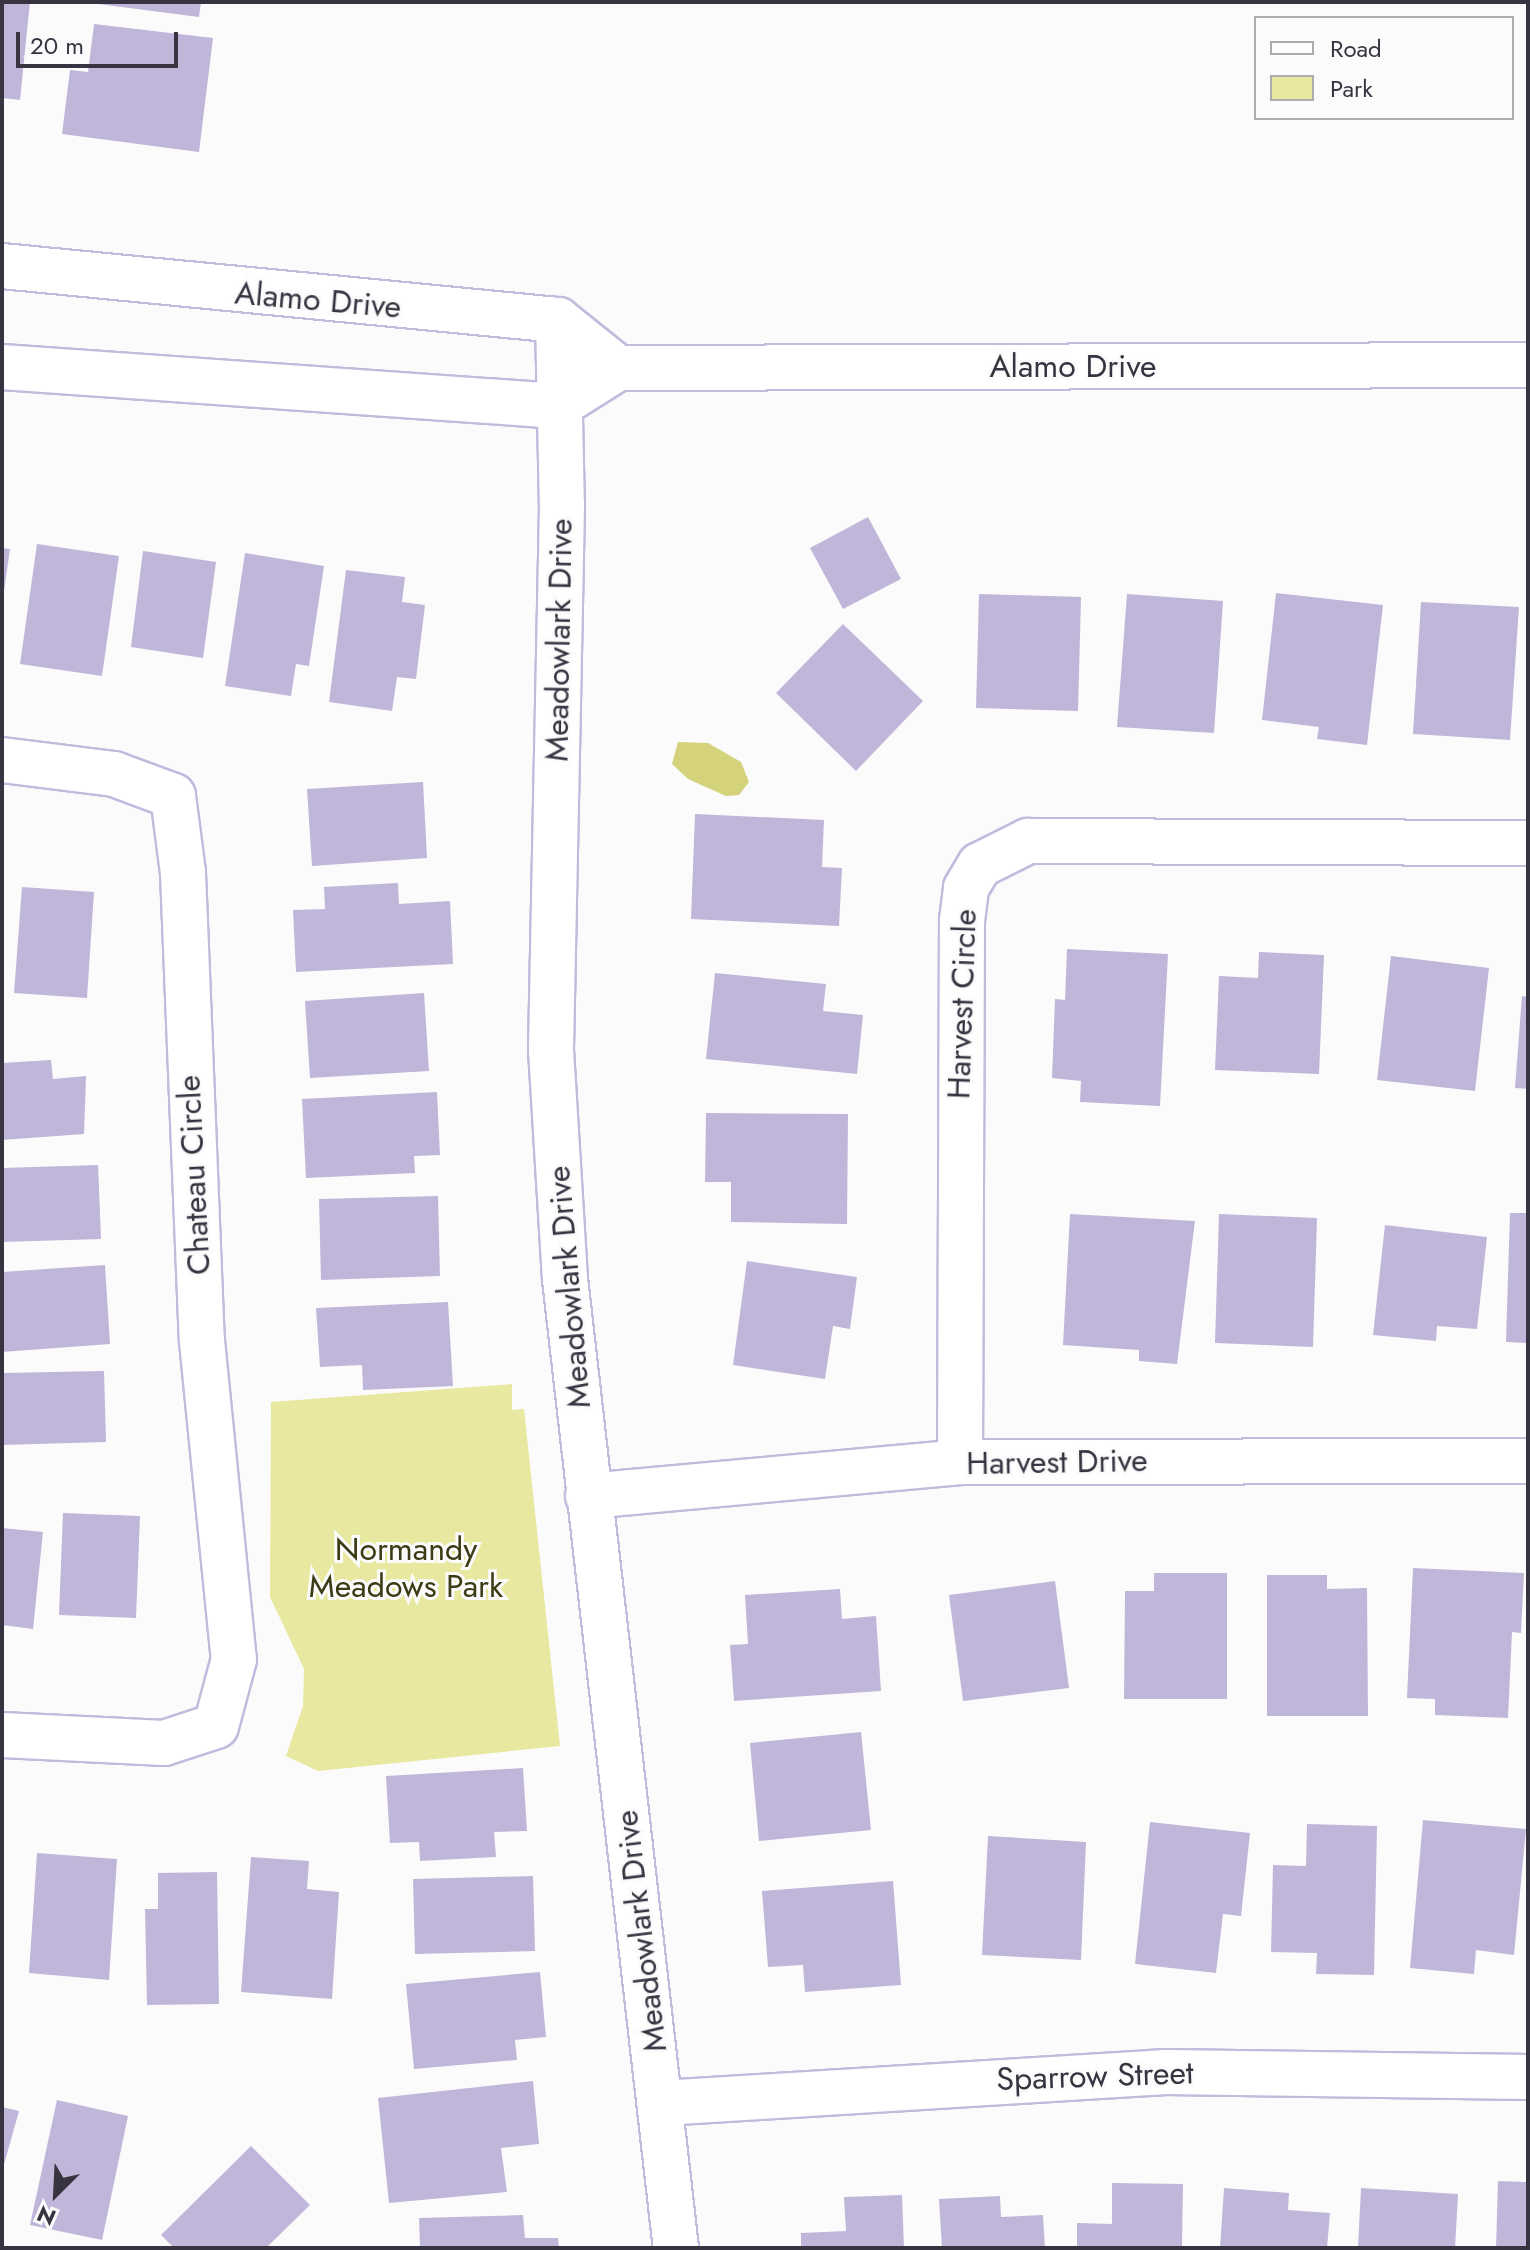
<!DOCTYPE html>
<style>
body{margin:0}
#map{position:relative;width:1530px;height:2250px;overflow:hidden;background:#fbfbfb;font-family:Jost,sans-serif}
div>[style]{position:absolute}
.green>*{inset:0;background:#e8e8a0}
.water>*{inset:0;background:#d4d37c}
.building>*{inset:0;background:#c0b6d9}
.roads{filter:drop-shadow(2px 0 #c3badd) drop-shadow(-2px 0 #c3badd) drop-shadow(0 2px #c3badd) drop-shadow(0 -2px #c3badd)}
.street>*{height:44px;margin:-22px;padding:0 22px;transform-origin:22px;border-radius:22px;background:#fff}
.secondary>*{height:44px;margin:-22px;padding:0 22px;transform-origin:22px;border-radius:22px;background:#fff}
span{translate:-50% -50%;white-space:nowrap;text-align:center;line-height:1.15;-webkit-text-stroke:6px #fbfbfb;paint-order:stroke}
.street-label{font-size:32px;color:#373341}
.park-label{font-size:32px;color:#3c3b15}
.frame{position:absolute;inset:0;border:4px solid #373341;pointer-events:none}
.legend{position:absolute;left:1254px;top:16px;width:260px;height:104px;box-sizing:border-box;background:#fbfbfb;border:2px solid #adabb1;margin:0;padding:10px 14px;list-style:none;font-size:24px;color:#373341}
.legend li{display:flex;align-items:center;gap:16px;height:40px}
.legend b{width:40px;border:2px solid #adabb1}
.north{position:absolute;left:16px;top:2154px;width:80px;height:80px;-webkit-text-stroke:6px #fbfbfb;paint-order:stroke;rotate:204deg;font-size:22px;font-weight:700;line-height:32px;text-align:center;color:#373341}
.north::after{content:'';display:block;margin:auto;width:28px;height:36px;background:#373341;clip-path:polygon(50% 0,100% 100%,50% 72%,0 100%)}
.scale{position:absolute;left:16px;top:32px;width:162px;height:36px;box-sizing:border-box;border:4px solid #373341;border-top:0;padding-left:10px;font-size:24px;line-height:28px;white-space:nowrap;color:#373341;-webkit-text-stroke:6px #fbfbfb;paint-order:stroke}
</style>
<div id="map">
<div class="green">
<div style="clip-path:polygon(512px 1384px,512px 1410px,524px 1409px,560px 1746px,318px 1771px,286px 1756px,303px 1706px,304px 1669px,270px 1597px,271px 1402px)"></div>
</div>
<div class="water">
<div style="clip-path:polygon(678px 742px,708px 743px,741px 762px,749px 782px,739px 795px,726px 796px,688px 779px,672px 764px)"></div>
</div>
<div class="building">
<div style="clip-path:polygon(2px 2px,30px 2px,20px 100px,2px 98px)"></div>
<div style="clip-path:polygon(83px 2px,201px 2px,199px 17px)"></div>
<div style="clip-path:polygon(94px 24px,213px 38px,199px 152px,62px 134px,70px 70px,88px 72px)"></div>
<div style="clip-path:polygon(868px 517px,901px 579px,843px 609px,810px 548px)"></div>
<div style="clip-path:polygon(37px 544px,119px 556px,102px 676px,20px 664px)"></div>
<div style="clip-path:polygon(2px 548px,10px 549px,4px 591px,2px 591px)"></div>
<div style="clip-path:polygon(143px 551px,216px 562px,203px 658px,131px 647px)"></div>
<div style="clip-path:polygon(245px 553px,324px 566px,309px 666px,296px 664px,291px 696px,225px 686px)"></div>
<div style="clip-path:polygon(346px 570px,405px 577px,402px 602px,425px 605px,416px 679px,397px 677px,392px 711px,329px 702px)"></div>
<div style="clip-path:polygon(1276px 593px,1383px 605px,1367px 745px,1317px 739px,1319px 727px,1262px 720px)"></div>
<div style="clip-path:polygon(979px 594px,1081px 597px,1078px 711px,976px 708px)"></div>
<div style="clip-path:polygon(1127px 594px,1223px 601px,1214px 733px,1117px 727px)"></div>
<div style="clip-path:polygon(1421px 602px,1519px 607px,1510px 740px,1413px 734px)"></div>
<div style="clip-path:polygon(843px 624px,923px 701px,856px 771px,776px 693px)"></div>
<div style="clip-path:polygon(423px 782px,427px 858px,312px 866px,307px 789px)"></div>
<div style="clip-path:polygon(695px 814px,824px 820px,822px 867px,842px 868px,839px 926px,691px 919px)"></div>
<div style="clip-path:polygon(398px 883px,399px 904px,450px 901px,453px 964px,296px 972px,293px 910px,325px 909px,324px 887px)"></div>
<div style="clip-path:polygon(22px 887px,94px 892px,87px 998px,14px 993px)"></div>
<div style="clip-path:polygon(1067px 949px,1168px 954px,1160px 1106px,1080px 1102px,1081px 1081px,1052px 1078px,1055px 999px,1065px 1000px)"></div>
<div style="clip-path:polygon(1259px 952px,1324px 955px,1319px 1074px,1215px 1070px,1219px 976px,1258px 978px)"></div>
<div style="clip-path:polygon(1391px 956px,1489px 968px,1475px 1091px,1377px 1080px)"></div>
<div style="clip-path:polygon(715px 973px,826px 984px,823px 1011px,863px 1015px,857px 1074px,706px 1059px)"></div>
<div style="clip-path:polygon(424px 993px,429px 1071px,310px 1078px,305px 1001px)"></div>
<div style="clip-path:polygon(1522px 996px,1528px 997px,1528px 1089px,1515px 1088px)"></div>
<div style="clip-path:polygon(51px 1060px,53px 1079px,86px 1076px,84px 1134px,2px 1140px,2px 1063px)"></div>
<div style="clip-path:polygon(437px 1092px,440px 1155px,414px 1156px,415px 1173px,306px 1178px,302px 1099px)"></div>
<div style="clip-path:polygon(706px 1113px,848px 1114px,847px 1224px,731px 1222px,731px 1182px,705px 1182px)"></div>
<div style="clip-path:polygon(98px 1165px,101px 1239px,2px 1242px,2px 1168px)"></div>
<div style="clip-path:polygon(438px 1196px,440px 1276px,321px 1280px,319px 1199px)"></div>
<div style="clip-path:polygon(1510px 1213px,1528px 1213px,1528px 1343px,1506px 1342px)"></div>
<div style="clip-path:polygon(1070px 1214px,1195px 1221px,1177px 1364px,1139px 1361px,1139px 1350px,1063px 1345px)"></div>
<div style="clip-path:polygon(1219px 1214px,1317px 1218px,1313px 1347px,1215px 1343px)"></div>
<div style="clip-path:polygon(1385px 1225px,1487px 1237px,1477px 1329px,1437px 1326px,1436px 1341px,1373px 1335px)"></div>
<div style="clip-path:polygon(747px 1261px,857px 1277px,850px 1329px,833px 1326px,825px 1379px,733px 1365px)"></div>
<div style="clip-path:polygon(105px 1265px,110px 1344px,2px 1352px,2px 1272px)"></div>
<div style="clip-path:polygon(448px 1302px,453px 1386px,363px 1390px,362px 1365px,320px 1367px,316px 1308px)"></div>
<div style="clip-path:polygon(104px 1371px,106px 1442px,2px 1445px,2px 1373px)"></div>
<div style="clip-path:polygon(63px 1513px,140px 1516px,136px 1618px,59px 1615px)"></div>
<div style="clip-path:polygon(2px 1528px,43px 1532px,33px 1629px,2px 1625px)"></div>
<div style="clip-path:polygon(1413px 1568px,1524px 1573px,1521px 1633px,1512px 1632px,1508px 1718px,1435px 1715px,1435px 1699px,1407px 1698px)"></div>
<div style="clip-path:polygon(1154px 1573px,1227px 1573px,1227px 1699px,1124px 1699px,1125px 1591px,1154px 1591px)"></div>
<div style="clip-path:polygon(1267px 1575px,1327px 1575px,1327px 1589px,1367px 1588px,1368px 1716px,1267px 1716px)"></div>
<div style="clip-path:polygon(1055px 1581px,1069px 1688px,963px 1701px,949px 1595px)"></div>
<div style="clip-path:polygon(840px 1589px,842px 1619px,876px 1616px,881px 1691px,734px 1701px,730px 1645px,748px 1644px,745px 1595px)"></div>
<div style="clip-path:polygon(861px 1732px,871px 1830px,759px 1841px,750px 1743px)"></div>
<div style="clip-path:polygon(523px 1768px,527px 1831px,494px 1832px,496px 1857px,420px 1861px,419px 1842px,390px 1843px,386px 1776px)"></div>
<div style="clip-path:polygon(1423px 1820px,1526px 1829px,1514px 1955px,1476px 1950px,1474px 1974px,1410px 1968px)"></div>
<div style="clip-path:polygon(1150px 1822px,1250px 1833px,1241px 1916px,1223px 1914px,1216px 1973px,1135px 1964px)"></div>
<div style="clip-path:polygon(1307px 1824px,1377px 1826px,1374px 1975px,1316px 1974px,1317px 1953px,1271px 1952px,1273px 1865px,1306px 1866px)"></div>
<div style="clip-path:polygon(988px 1836px,1086px 1842px,1081px 1960px,982px 1955px)"></div>
<div style="clip-path:polygon(37px 1853px,117px 1859px,109px 1980px,29px 1973px)"></div>
<div style="clip-path:polygon(251px 1857px,309px 1861px,307px 1889px,339px 1892px,332px 1999px,241px 1992px)"></div>
<div style="clip-path:polygon(217px 1872px,219px 2004px,147px 2005px,145px 1909px,158px 1909px,158px 1873px)"></div>
<div style="clip-path:polygon(533px 1876px,535px 1951px,415px 1954px,413px 1879px)"></div>
<div style="clip-path:polygon(893px 1881px,901px 1985px,805px 1992px,803px 1965px,768px 1967px,762px 1891px)"></div>
<div style="clip-path:polygon(540px 1972px,546px 2037px,515px 2040px,517px 2060px,414px 2069px,406px 1984px)"></div>
<div style="clip-path:polygon(533px 2081px,539px 2144px,501px 2148px,507px 2192px,389px 2203px,378px 2098px)"></div>
<div style="clip-path:polygon(57px 2100px,128px 2116px,102px 2240px,30px 2225px)"></div>
<div style="clip-path:polygon(2px 2107px,19px 2111px,3px 2168px,2px 2168px)"></div>
<div style="clip-path:polygon(251px 2146px,310px 2205px,266px 2248px,174px 2248px,161px 2235px)"></div>
<div style="clip-path:polygon(1498px 2181px,1528px 2182px,1528px 2248px,1496px 2248px)"></div>
<div style="clip-path:polygon(1112px 2183px,1183px 2184px,1182px 2248px,1077px 2248px,1077px 2223px,1112px 2224px)"></div>
<div style="clip-path:polygon(1224px 2188px,1289px 2193px,1288px 2210px,1330px 2213px,1327px 2248px,1220px 2248px)"></div>
<div style="clip-path:polygon(1361px 2188px,1458px 2194px,1455px 2248px,1358px 2248px)"></div>
<div style="clip-path:polygon(902px 2195px,904px 2248px,801px 2248px,801px 2233px,846px 2231px,844px 2197px)"></div>
<div style="clip-path:polygon(1000px 2196px,1001px 2217px,1043px 2215px,1045px 2248px,942px 2248px,939px 2199px)"></div>
<div style="clip-path:polygon(523px 2215px,525px 2238px,558px 2238px,559px 2248px,420px 2248px,419px 2218px)"></div>
</div>
<div class="roads">
<div class="street">
<div style="left:558px;top:320px;width:186px;rotate:88.8deg"></div>
<div style="left:562px;top:506px;width:544px;rotate:91.16deg"></div>
<div style="left:551px;top:1050px;width:229px;rotate:86.5deg"></div>
<div style="left:565px;top:1279px;width:975px;rotate:83.47deg"></div>
<div style="left:2px;top:760px;width:113px;rotate:7.1deg"></div>
<div style="left:114px;top:774px;width:63px;rotate:20.4deg"></div>
<div style="left:173px;top:796px;width:78px;rotate:82.6deg"></div>
<div style="left:183px;top:873px;width:468px;rotate:87.7deg"></div>
<div style="left:202px;top:1341px;width:320px;rotate:84.3deg"></div>
<div style="left:234px;top:1659px;width:69px;rotate:105deg"></div>
<div style="left:216px;top:1726px;width:55px;rotate:161.9deg"></div>
<div style="left:164px;top:1743px;width:162px;rotate:-177.2deg"></div>
<div style="left:960px;top:1462px;width:541px;rotate:-89.79deg"></div>
<div style="left:962px;top:921px;width:33px;rotate:-83deg"></div>
<div style="left:966px;top:888px;width:27px;rotate:-59deg"></div>
<div style="left:980px;top:865px;width:54px;rotate:-26.6deg"></div>
<div style="left:1028px;top:841px;width:500px;rotate:0.23deg"></div>
<div style="left:588px;top:1496px;width:374px;rotate:-5.2deg"></div>
<div style="left:960px;top:1462px;width:568px;rotate:-0.1deg"></div>
<div style="left:662px;top:2103px;width:505px;rotate:-3.52deg"></div>
<div style="left:1166px;top:2072px;width:362px;rotate:0.8deg"></div>
</div>
<div class="secondary">
<div style="left:2px;top:266px;width:559px;rotate:5.55deg"></div>
<div style="left:558px;top:320px;width:77px;rotate:38.7deg"></div>
<div style="left:2px;top:367px;width:557px;rotate:4.01deg"></div>
<div style="left:558px;top:406px;width:71px;rotate:-32.3deg"></div>
<div style="left:618px;top:368px;width:910px;rotate:-0.19deg"></div>
</div>
</div>
<div class="street-label">
<span style="left:318px;top:300px;rotate:5deg">Alamo Drive</span>
<span style="left:1073px;top:366px">Alamo Drive</span>
<span style="left:559px;top:640px;rotate:-89deg">Meadowlark Drive</span>
<span style="left:962px;top:1004px;rotate:-88deg">Harvest Circle</span>
<span style="left:194px;top:1175px;rotate:-93deg">Chateau Circle</span>
<span style="left:569px;top:1287px;rotate:-95deg">Meadowlark Drive</span>
<span style="left:1057px;top:1462px;rotate:-1deg">Harvest Drive</span>
<span style="left:641px;top:1931px;rotate:-97deg">Meadowlark Drive</span>
<span style="left:1095px;top:2076px;rotate:-2deg">Sparrow Street</span>
</div>
<div class="park-label">
<span style="left:406px;top:1568px">Normandy<br>Meadows Park</span>
</div>
<div class="frame"></div>
<ul class="legend">
<li><b style="height:10px;background:#fff"></b>Road</li>
<li><b style="height:22px;background:#e8e8a0"></b>Park</li>
</ul>
<div class="north">N</div>
<div class="scale">20 m</div>
</div>
